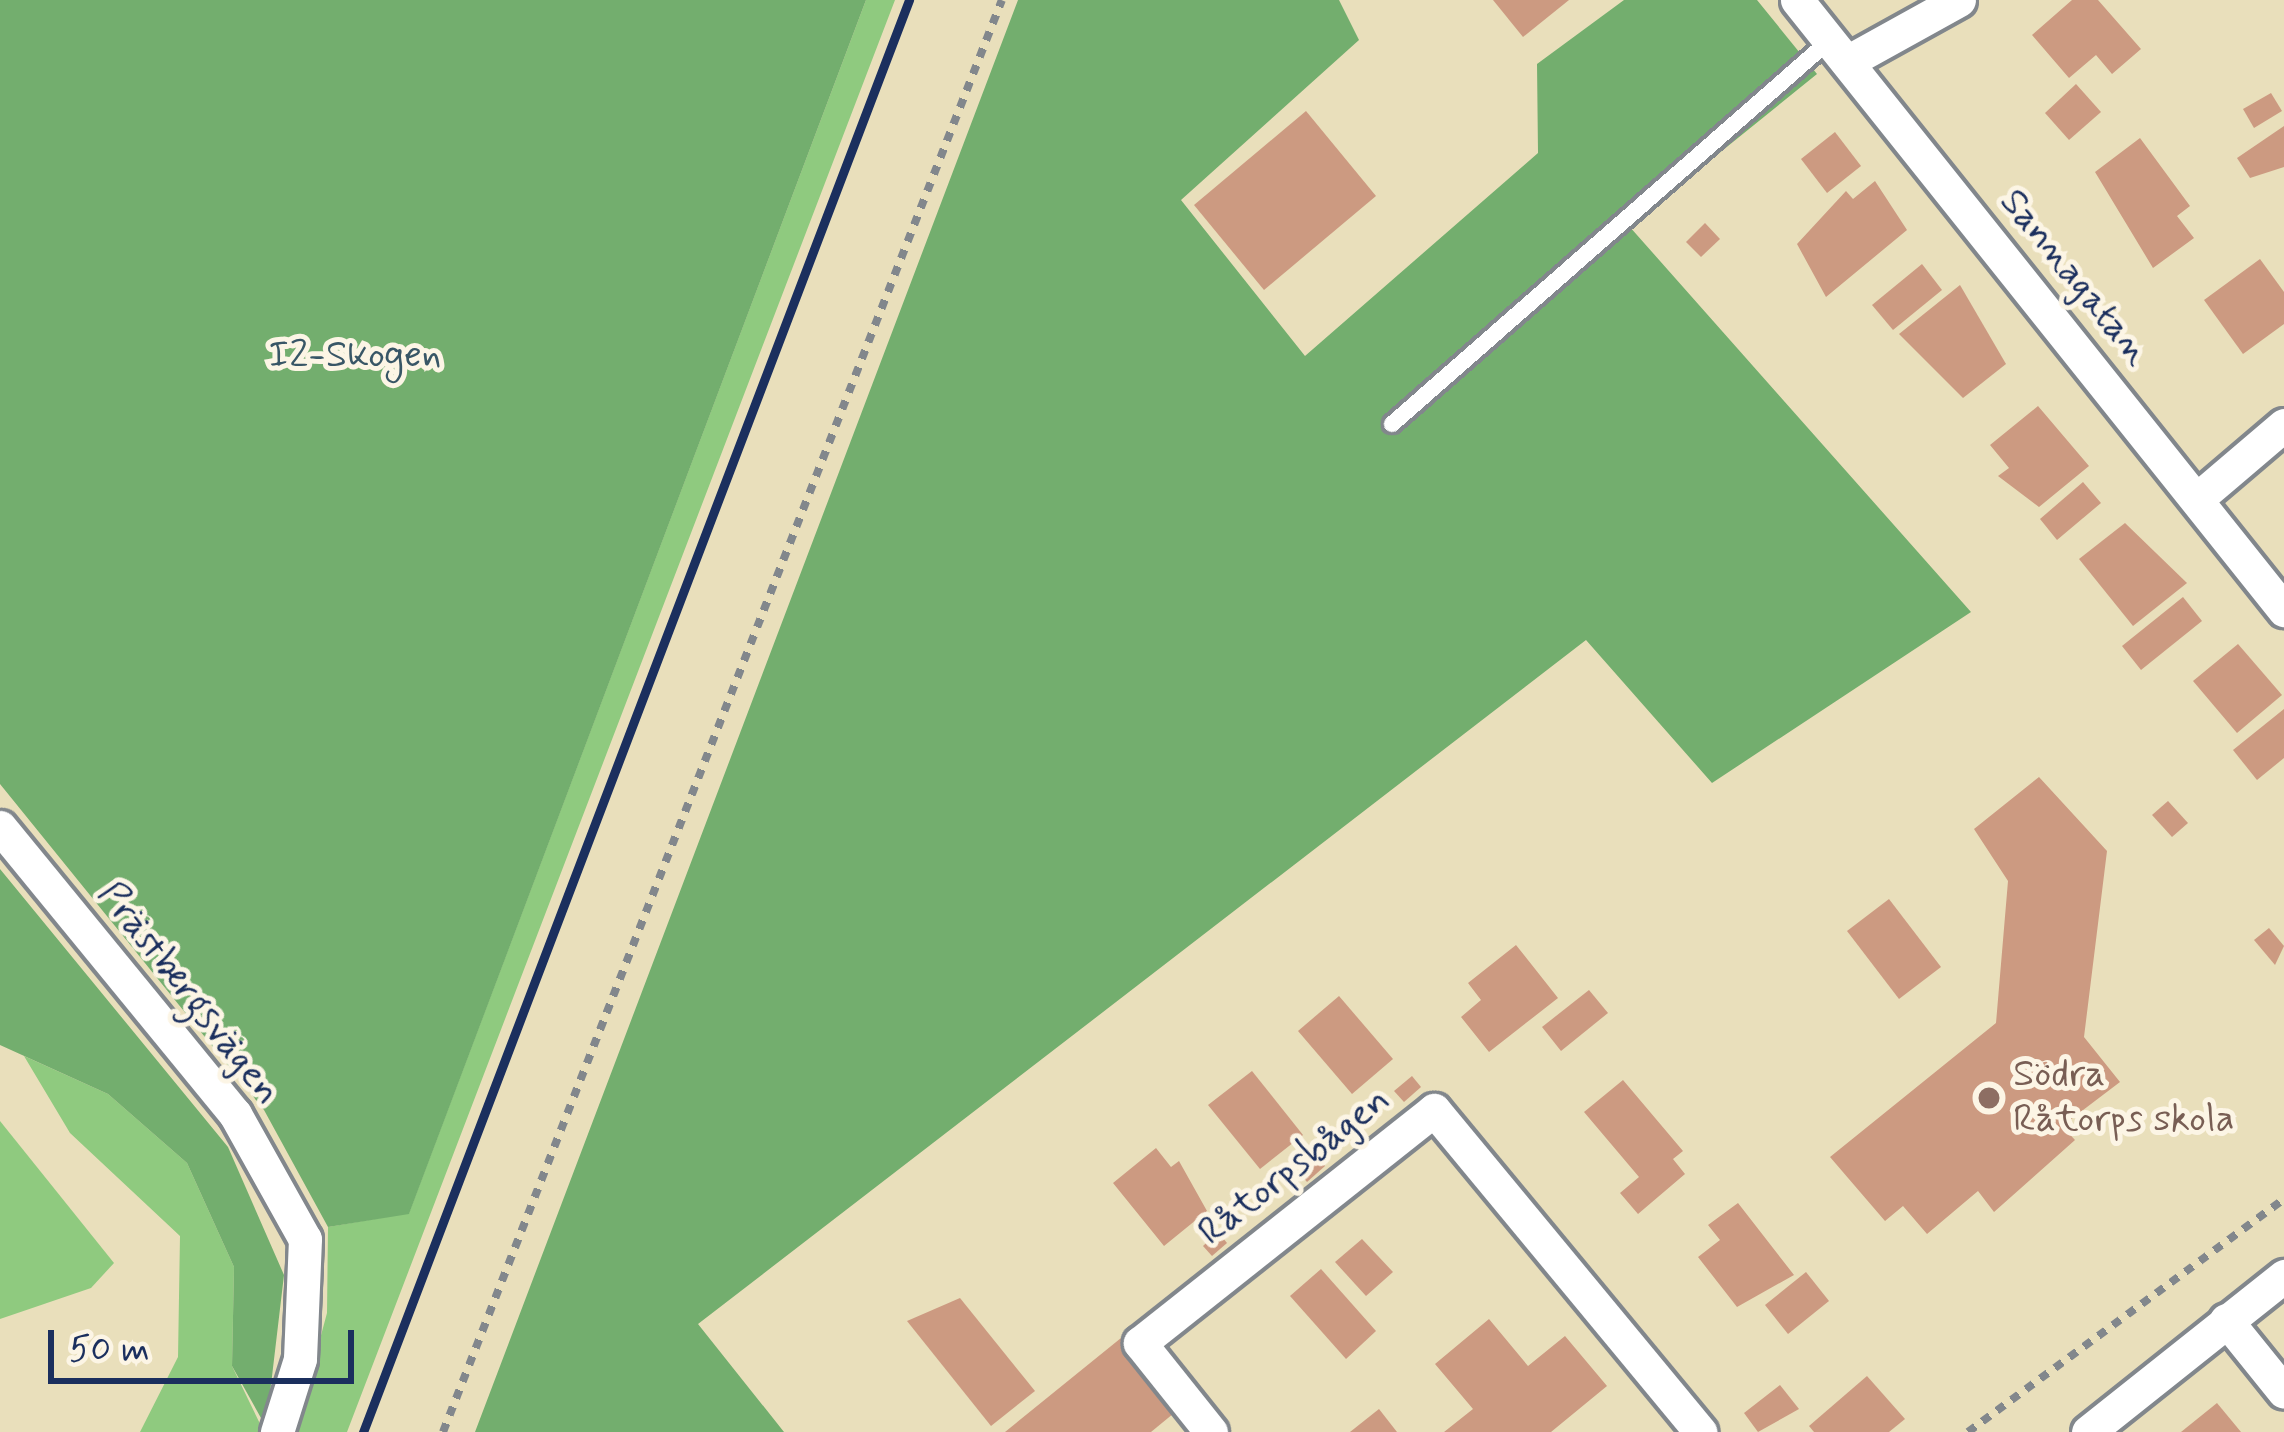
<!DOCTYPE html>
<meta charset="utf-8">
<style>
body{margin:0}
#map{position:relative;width:2284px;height:1432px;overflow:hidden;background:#e9dfbb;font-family:Mynerve,sans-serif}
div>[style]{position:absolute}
.green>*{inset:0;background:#8fca7f}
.forest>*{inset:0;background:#73ae6e}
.building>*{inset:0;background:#cc9a81}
.path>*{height:8px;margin-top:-4px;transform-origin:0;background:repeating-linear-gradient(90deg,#82878c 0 9px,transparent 0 18px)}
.roads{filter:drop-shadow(3px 0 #82878c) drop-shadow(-3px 0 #82878c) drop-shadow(0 3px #82878c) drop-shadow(0 -3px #82878c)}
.lane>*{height:16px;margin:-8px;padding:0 8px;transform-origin:8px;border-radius:8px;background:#fff}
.street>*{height:33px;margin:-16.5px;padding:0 16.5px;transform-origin:16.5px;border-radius:16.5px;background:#fff}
.rail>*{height:9px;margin:-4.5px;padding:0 4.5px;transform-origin:4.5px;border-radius:4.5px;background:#1b2f5e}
.dots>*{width:33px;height:33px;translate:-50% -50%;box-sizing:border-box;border:6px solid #fcf5e5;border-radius:50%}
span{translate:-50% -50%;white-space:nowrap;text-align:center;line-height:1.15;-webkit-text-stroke:10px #fcf5e5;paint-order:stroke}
.street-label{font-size:39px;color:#1b2f5e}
.park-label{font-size:39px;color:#385666}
.education-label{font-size:39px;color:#785e54}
.left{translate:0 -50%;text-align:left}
.scale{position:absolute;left:48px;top:1330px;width:306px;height:54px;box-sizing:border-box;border:6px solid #1b2f5e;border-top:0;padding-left:15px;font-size:36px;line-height:42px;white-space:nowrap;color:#1b2f5e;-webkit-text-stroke:9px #fcf5e5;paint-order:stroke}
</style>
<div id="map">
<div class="green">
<div style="clip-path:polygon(866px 0,895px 0,347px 1432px,295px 1432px,327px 1313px,328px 1227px,409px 1213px)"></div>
<div style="clip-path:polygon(24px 1056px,108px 1094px,187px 1163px,234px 1267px,232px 1366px,264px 1432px,140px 1432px,178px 1357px,180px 1236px,70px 1133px)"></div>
<div style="clip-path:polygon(0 1121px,114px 1263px,91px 1288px,0 1319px)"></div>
</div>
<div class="forest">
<div style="clip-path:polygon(0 0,866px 0,409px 1214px,328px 1227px,264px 1110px,0 784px)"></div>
<div style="clip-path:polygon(1018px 0,1339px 0,1359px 40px,1181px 200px,1305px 356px,1538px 153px,1537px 64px,1624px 0,1757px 0,1817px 74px,1629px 226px,1971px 612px,1712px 783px,1586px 640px,698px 1324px,784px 1432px,475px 1432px)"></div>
<div style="clip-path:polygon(0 869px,228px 1147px,284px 1275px,266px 1427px,232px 1366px,234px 1267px,187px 1163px,108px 1094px,0 1045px)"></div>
</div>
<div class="building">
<div style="clip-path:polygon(1493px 0,1569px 0,1523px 37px)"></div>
<div style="clip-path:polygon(2072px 0,2098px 0,2141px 49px,2112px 74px,2096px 55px,2069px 78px,2032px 35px)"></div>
<div style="clip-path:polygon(2076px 84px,2101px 112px,2069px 140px,2045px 113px)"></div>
<div style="clip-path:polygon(2271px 93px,2282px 111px,2254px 128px,2243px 109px)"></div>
<div style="clip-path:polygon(1306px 111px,1376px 196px,1264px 290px,1194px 205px)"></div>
<div style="clip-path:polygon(2284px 126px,2284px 167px,2250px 178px,2237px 158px)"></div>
<div style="clip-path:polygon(1835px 132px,1861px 166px,1827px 193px,1801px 159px)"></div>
<div style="clip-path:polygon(2140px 138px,2190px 206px,2177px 216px,2194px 238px,2153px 268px,2095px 172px)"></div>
<div style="clip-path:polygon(1875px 181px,1907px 230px,1826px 297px,1797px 244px,1846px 191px,1853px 199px)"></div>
<div style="clip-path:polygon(1705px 223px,1720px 239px,1701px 257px,1686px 242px)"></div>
<div style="clip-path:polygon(2260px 259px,2284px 292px,2284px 324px,2243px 354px,2204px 300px)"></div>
<div style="clip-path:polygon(1922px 264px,1942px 290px,1893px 330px,1872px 305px)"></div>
<div style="clip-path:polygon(1960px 285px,2006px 364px,1963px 398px,1899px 334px)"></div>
<div style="clip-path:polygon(2038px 406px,2089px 466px,2039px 507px,1998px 476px,2009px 468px,1990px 445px)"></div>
<div style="clip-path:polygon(2083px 482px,2101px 503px,2057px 540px,2040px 519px)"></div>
<div style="clip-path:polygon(2125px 523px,2187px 583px,2133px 626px,2079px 559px)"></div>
<div style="clip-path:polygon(2183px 597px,2202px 621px,2141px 670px,2122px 646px)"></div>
<div style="clip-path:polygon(2238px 644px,2282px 695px,2237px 733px,2193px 681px)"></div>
<div style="clip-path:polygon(2284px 709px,2284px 758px,2257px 780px,2233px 750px)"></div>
<div style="clip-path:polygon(2039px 777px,2107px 851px,2084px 1037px,2120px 1082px,2062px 1126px,2075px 1140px,1994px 1212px,1978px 1191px,1927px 1234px,1903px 1206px,1885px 1221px,1830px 1157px,1996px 1023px,2008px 881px,1974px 829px)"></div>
<div style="clip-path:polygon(2168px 801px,2188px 823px,2172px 837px,2152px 815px)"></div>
<div style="clip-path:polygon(1889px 899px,1941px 967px,1899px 999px,1847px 931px)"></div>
<div style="clip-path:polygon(2269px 928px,2284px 946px,2275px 965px,2254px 940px)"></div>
<div style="clip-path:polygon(1516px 945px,1558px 998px,1489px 1052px,1461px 1017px,1481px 1000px,1468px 983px)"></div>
<div style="clip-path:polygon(1589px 990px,1608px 1013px,1561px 1051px,1542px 1027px)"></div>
<div style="clip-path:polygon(1339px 996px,1393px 1059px,1352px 1094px,1298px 1031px)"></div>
<div style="clip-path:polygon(1252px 1071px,1303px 1135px,1260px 1169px,1208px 1105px)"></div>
<div style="clip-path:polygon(1412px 1076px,1421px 1087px,1404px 1102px,1394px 1091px)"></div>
<div style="clip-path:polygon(1623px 1080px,1683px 1151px,1673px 1159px,1685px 1174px,1638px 1214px,1620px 1193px,1639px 1177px,1584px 1112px)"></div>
<div style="clip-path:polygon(1156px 1148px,1171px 1167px,1179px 1161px,1207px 1211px,1164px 1246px,1113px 1183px)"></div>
<div style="clip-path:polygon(1316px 1155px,1325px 1166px,1307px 1182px,1298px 1171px)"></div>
<div style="clip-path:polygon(1738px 1203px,1794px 1275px,1737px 1307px,1698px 1257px,1720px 1240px,1708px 1225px)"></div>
<div style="clip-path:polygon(1218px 1232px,1227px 1243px,1212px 1256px,1203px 1246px)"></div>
<div style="clip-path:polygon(1362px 1239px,1393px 1272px,1366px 1296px,1335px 1262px)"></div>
<div style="clip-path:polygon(1321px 1269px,1376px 1331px,1346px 1359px,1290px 1296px)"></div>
<div style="clip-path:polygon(1806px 1272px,1829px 1301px,1788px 1334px,1765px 1305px)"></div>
<div style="clip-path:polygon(960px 1298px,1035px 1391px,991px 1426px,907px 1321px)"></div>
<div style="clip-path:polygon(1489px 1319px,1528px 1366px,1565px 1336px,1607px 1386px,1551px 1432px,1444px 1432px,1473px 1409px,1435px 1364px)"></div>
<div style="clip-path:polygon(1121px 1338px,1179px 1409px,1151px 1432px,1005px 1432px)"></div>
<div style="clip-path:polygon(1867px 1376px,1905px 1419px,1889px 1432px,1814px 1432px,1809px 1426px)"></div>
<div style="clip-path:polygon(1780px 1385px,1799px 1409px,1758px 1432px,1744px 1413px)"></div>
<div style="clip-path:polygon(2217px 1403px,2241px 1432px,2181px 1432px)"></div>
<div style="clip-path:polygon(1379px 1409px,1397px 1432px,1350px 1432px)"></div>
</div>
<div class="path">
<div style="left:443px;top:1432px;width:1537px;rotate:-68.68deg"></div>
<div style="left:1968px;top:1432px;width:393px;rotate:-36.4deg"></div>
</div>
<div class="roads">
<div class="lane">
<div style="left:1392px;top:424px;width:582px;rotate:-41.24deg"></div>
</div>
<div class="street">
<div style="left:1797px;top:0;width:781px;rotate:51.4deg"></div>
<div style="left:1847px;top:62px;width:128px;rotate:-29deg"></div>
<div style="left:2197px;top:499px;width:114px;rotate:-40.4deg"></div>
<div style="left:0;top:827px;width:371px;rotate:50.7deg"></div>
<div style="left:235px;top:1114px;width:143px;rotate:60.8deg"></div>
<div style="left:305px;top:1239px;width:120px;rotate:92.4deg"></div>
<div style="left:300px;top:1359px;width:77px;rotate:107.5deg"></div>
<div style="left:2226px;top:1320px;width:92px;rotate:51.1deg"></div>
<div style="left:1211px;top:1432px;width:114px;rotate:-128.6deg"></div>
<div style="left:1140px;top:1343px;width:375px;rotate:-38.4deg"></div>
<div style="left:1434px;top:1110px;width:418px;rotate:50.4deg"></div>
<div style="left:2088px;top:1432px;width:251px;rotate:-38.5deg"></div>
</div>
</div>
<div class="rail">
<div style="left:363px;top:1432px;width:1533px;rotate:-69.13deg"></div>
</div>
<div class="dots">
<div style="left:1989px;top:1098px;background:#8d6e63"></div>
</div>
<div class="street-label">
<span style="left:2074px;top:278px;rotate:51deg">Sannagatan</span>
<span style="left:188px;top:994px;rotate:52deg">Prästbergsvägen</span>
<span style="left:1295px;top:1167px;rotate:-38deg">Råtorpsbågen</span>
</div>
<div class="park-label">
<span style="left:355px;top:356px">I2-Skogen</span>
</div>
<div class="education-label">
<span class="left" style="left:2013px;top:1098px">Södra<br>Råtorps skola</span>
</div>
<div class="scale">50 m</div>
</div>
